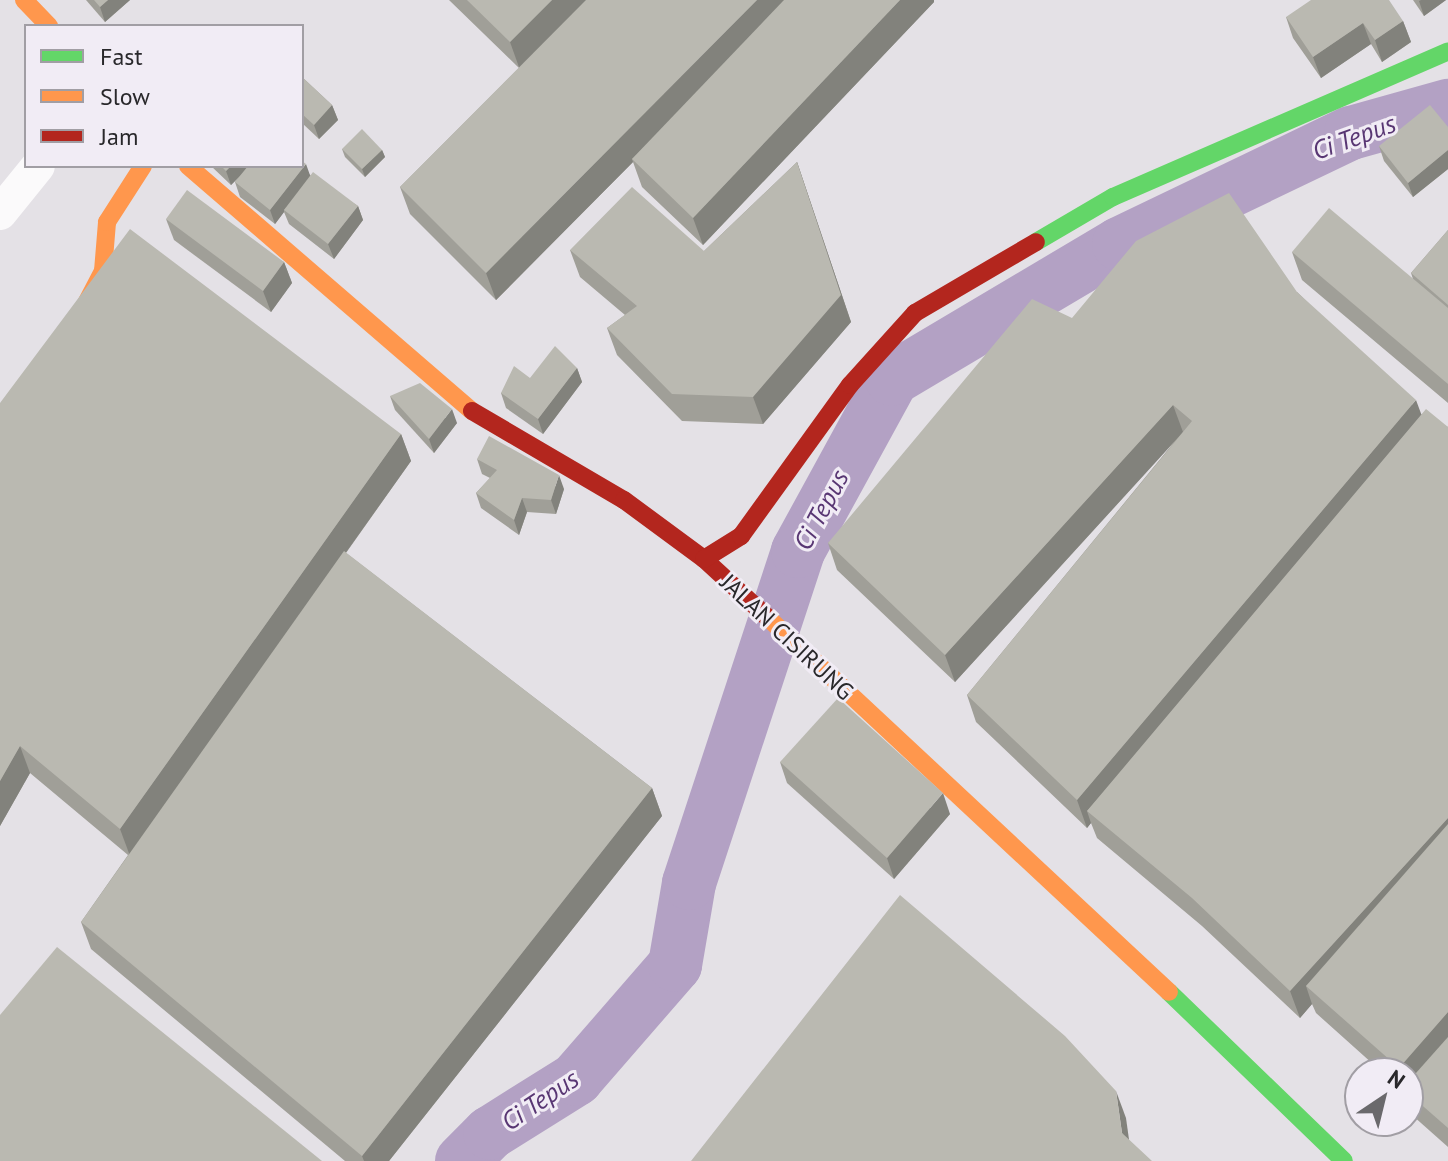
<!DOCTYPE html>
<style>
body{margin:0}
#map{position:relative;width:1448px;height:1161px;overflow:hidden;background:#e4e1e6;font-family:"PT Sans",sans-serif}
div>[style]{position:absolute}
.river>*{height:54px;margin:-27px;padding:0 27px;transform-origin:27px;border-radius:27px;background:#b3a1c4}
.street>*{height:34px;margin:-17px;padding:0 17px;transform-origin:17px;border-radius:17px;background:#fbfafb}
.fast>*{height:18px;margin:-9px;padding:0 9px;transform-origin:9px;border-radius:9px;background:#63d668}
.slow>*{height:18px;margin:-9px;padding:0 9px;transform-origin:9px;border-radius:9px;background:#ff974d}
.jam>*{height:18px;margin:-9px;padding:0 9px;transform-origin:9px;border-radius:9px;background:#b3261e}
.wall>*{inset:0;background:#a09f98}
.shaded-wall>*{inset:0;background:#82827c}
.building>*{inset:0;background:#bab9b1}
span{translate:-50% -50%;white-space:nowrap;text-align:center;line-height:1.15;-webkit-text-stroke:6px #f1ecf5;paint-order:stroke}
.street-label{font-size:24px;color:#29282b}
.water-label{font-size:26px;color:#583673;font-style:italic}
.legend{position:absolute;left:24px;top:24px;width:280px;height:144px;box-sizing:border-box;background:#f1ecf5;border:2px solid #a19ea4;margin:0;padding:10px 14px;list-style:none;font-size:24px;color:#29282b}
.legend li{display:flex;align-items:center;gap:16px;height:40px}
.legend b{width:40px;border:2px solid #a19ea4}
.north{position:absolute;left:1344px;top:1057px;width:80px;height:80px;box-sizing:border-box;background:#f1ecf5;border:2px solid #a19ea4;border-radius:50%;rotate:35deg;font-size:22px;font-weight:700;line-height:32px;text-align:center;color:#29282b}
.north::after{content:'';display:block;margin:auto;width:28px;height:36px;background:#6a696c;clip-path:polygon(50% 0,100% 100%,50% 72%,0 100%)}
</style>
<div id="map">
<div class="river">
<div style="left:462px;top:1161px;width:40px;rotate:-45deg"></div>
<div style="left:490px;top:1133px;width:102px;rotate:-32.1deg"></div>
<div style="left:576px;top:1079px;width:151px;rotate:-49deg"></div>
<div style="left:675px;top:965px;width:83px;rotate:-80.3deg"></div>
<div style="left:689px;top:883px;width:349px;rotate:-71.8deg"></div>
<div style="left:798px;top:551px;width:196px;rotate:-61.3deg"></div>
<div style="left:892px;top:379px;width:264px;rotate:-30.7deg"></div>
<div style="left:1119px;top:244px;width:257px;rotate:-25.6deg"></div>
<div style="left:1351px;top:133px;width:101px;rotate:-15.6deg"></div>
</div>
<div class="street">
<div style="left:0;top:213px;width:60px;rotate:-51deg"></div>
</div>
<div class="fast">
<div style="left:1036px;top:242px;width:89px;rotate:-30.3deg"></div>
<div style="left:1113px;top:197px;width:365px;rotate:-23.5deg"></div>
<div style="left:1169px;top:992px;width:243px;rotate:44deg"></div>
</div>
<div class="slow">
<div style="left:24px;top:0;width:36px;rotate:46deg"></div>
<div style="left:188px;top:166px;width:375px;rotate:40.8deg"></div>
<div style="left:78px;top:319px;width:54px;rotate:-62.5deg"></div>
<div style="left:103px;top:271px;width:49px;rotate:-85.3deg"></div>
<div style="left:107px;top:222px;width:67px;rotate:-57.3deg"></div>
<div style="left:766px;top:616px;width:551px;rotate:43.01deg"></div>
</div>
<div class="jam">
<div style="left:472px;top:411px;width:176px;rotate:30.4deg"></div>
<div style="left:624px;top:500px;width:99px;rotate:36.4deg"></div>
<div style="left:704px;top:559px;width:84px;rotate:42.6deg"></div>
<div style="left:704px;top:559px;width:44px;rotate:-31.9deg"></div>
<div style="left:741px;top:536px;width:186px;rotate:-54.2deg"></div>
<div style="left:850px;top:385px;width:97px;rotate:-47.9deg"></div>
<div style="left:915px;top:313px;width:140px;rotate:-30.4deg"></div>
</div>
<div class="wall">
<div style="clip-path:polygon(86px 0,130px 0,105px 22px)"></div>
<div style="clip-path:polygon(449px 0,934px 0,934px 2px,703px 245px,642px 187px,633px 162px,496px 300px,410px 214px,400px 187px,519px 68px)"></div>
<div style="clip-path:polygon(1413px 0,1446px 0,1424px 16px)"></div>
<div style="clip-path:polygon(1286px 17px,1403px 21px,1411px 42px,1382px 62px,1371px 44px,1321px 78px,1293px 38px)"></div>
<div style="clip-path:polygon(302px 77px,332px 105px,338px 120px,319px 139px,302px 123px)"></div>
<div style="clip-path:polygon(1448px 127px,1448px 169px,1413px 197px,1384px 161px,1379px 146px)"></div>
<div style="clip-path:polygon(342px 149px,382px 150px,385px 157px,365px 177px,345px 157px)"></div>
<div style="clip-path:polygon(797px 162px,851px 322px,763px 424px,682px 421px,617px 355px,607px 328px,625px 315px,580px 277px,570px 250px,704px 251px)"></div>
<div style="clip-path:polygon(211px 166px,302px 166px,310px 175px,358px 206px,363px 220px,334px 259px,289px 224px,284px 212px,275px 224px,240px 197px,235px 182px,240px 176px,231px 185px)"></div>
<div style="clip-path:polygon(166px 219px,284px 262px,292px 283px,271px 312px,174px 240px)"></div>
<div style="clip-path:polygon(1448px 230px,1448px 403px,1302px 280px,1292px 252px,1413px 279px,1411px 273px)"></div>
<div style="clip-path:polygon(1297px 292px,1421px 414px,1448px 427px,1448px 1147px,1412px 1115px,1408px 1104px,1408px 1073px,1383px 1073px,1316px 1013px,1312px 1004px,1300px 1018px,1202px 926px,1097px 838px,1091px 823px,1087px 828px,976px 722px,967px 695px,1175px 441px,955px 682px,837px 570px,828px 543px,1072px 318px)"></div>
<div style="clip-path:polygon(577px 368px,582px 382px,543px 434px,506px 408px,501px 393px,530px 378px)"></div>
<div style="clip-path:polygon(390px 396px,457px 423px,434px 453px,395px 410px)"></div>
<div style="clip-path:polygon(0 403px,401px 434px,411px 461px,346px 553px,652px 788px,662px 816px,389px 1161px,345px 1161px,91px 949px,81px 922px,128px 855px,30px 773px,0 826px)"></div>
<div style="clip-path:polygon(477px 459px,564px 489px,556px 514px,527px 512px,519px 535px,481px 508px,476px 493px,490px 478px,482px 474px)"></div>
<div style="clip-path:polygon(780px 762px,950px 814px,894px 879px,787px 783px)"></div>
</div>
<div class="shaded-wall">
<div style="clip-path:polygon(108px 0,130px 0,105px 22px,100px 7px)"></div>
<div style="clip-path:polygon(552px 0,588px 0,520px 70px,510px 42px)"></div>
<div style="clip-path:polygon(757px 0,794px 0,632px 159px,633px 162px,496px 300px,486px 273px)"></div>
<div style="clip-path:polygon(900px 0,934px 0,934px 2px,703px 245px,693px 218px)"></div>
<div style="clip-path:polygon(1421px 0,1446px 0,1424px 16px,1419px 1px)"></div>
<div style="clip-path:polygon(1403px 21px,1411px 42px,1382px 62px,1375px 40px)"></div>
<div style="clip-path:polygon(1363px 23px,1371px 44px,1321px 78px,1313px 57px)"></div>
<div style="clip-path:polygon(332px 105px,338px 120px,319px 139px,314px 125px)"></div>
<div style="clip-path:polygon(382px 150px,385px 157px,365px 177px,362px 169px)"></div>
<div style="clip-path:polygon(1448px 150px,1448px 169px,1413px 197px,1408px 183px)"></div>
<div style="clip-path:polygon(797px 162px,851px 322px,763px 424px,753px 397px)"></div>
<div style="clip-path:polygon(306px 164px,311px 178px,284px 210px,284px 212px,275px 224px,270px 210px)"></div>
<div style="clip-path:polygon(231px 166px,250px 166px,231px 185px,226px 171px)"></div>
<div style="clip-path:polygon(358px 206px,363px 220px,334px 259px,328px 244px)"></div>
<div style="clip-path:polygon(284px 262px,292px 283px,271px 312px,263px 291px)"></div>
<div style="clip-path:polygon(577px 368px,582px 382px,543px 434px,538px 419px)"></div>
<div style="clip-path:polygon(1416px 400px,1426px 427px,1087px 811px,1091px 823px,1087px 828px,1077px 800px)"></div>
<div style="clip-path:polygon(1173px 405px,1183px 432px,955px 682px,945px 655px)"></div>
<div style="clip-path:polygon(452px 409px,457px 423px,434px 453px,429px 439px)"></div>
<div style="clip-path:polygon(401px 434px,411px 461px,130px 856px,120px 829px)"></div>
<div style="clip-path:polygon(559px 475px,564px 489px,556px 514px,551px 500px)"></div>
<div style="clip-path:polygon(522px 498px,527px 512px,519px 535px,514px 520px)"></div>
<div style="clip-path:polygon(20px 746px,30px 773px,0 826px,0 781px)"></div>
<div style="clip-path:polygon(652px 788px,662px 816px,389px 1161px,364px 1161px,362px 1156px)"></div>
<div style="clip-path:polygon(943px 793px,950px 814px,894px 879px,887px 858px)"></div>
<div style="clip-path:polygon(1448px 818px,1448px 856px,1306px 986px,1312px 1004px,1300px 1018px,1290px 991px)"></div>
<div style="clip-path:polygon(1448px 1012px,1448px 1051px,1408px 1093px,1408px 1073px,1400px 1073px,1399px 1068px)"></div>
<div style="clip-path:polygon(1116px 1091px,1126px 1118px,1132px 1161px,1122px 1133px)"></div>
</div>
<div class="building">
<div style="clip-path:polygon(94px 0,108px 0,100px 7px)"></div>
<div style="clip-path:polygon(467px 0,552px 0,510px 42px)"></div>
<div style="clip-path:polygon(586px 0,757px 0,486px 273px,400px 187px)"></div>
<div style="clip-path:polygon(784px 0,900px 0,693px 218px,632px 159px)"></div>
<div style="clip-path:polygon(1311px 0,1389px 0,1403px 21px,1375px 40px,1363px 23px,1313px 57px,1286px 17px)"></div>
<div style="clip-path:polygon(302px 77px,332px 105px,314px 125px,302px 114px)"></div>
<div style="clip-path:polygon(1430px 105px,1448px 127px,1448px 150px,1408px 183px,1379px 146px)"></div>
<div style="clip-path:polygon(362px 129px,382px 150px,362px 169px,342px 149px)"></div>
<div style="clip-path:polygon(302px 161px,306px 164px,270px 210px,235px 182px,248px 166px,302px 166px)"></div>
<div style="clip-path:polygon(797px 162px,841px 295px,753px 397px,672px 394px,607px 328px,637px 306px,570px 250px,632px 187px,704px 251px)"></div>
<div style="clip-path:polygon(221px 166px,231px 166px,226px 171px)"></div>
<div style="clip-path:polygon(313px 172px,358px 206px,328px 244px,284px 210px)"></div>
<div style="clip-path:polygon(187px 190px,284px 262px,263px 291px,166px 219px)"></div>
<div style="clip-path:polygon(1229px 193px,1297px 292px,1416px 400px,1077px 800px,967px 695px,1192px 421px,1173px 405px,945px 655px,828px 543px,1032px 299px,1072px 318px,1136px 241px)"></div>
<div style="clip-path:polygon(1329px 208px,1448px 308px,1448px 384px,1292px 252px)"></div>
<div style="clip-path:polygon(130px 229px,401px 434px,120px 829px,20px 746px,0 781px,0 403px)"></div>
<div style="clip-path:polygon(1448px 230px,1448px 305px,1411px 273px)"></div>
<div style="clip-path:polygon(555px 346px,577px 368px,538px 419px,501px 393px,514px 366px,530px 378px)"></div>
<div style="clip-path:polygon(420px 383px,452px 409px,429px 439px,390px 396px)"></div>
<div style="clip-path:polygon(1426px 409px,1448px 427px,1448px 818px,1290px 991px,1192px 898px,1087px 811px)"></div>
<div style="clip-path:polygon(489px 436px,559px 475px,551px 500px,522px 498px,514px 520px,476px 493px,497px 470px,477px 459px)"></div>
<div style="clip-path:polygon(344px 551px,652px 788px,362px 1156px,81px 922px)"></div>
<div style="clip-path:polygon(838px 698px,943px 793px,887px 858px,780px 762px)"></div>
<div style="clip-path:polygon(1448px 824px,1448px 1012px,1399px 1068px,1306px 986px)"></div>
<div style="clip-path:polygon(900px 895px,1065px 1036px,1116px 1091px,1122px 1133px,1152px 1161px,691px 1161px)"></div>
<div style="clip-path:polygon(57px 947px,322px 1161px,0 1161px,0 1015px)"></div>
<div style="clip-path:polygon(1448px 1037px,1448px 1128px,1408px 1093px,1408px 1082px)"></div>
</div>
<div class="street-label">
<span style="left:787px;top:637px;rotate:43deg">JALAN CISIRUNG</span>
</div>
<div class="water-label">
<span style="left:1354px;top:137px;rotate:-20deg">Ci Tepus</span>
<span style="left:821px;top:510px;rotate:-62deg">Ci Tepus</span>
<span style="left:540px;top:1100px;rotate:-34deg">Ci Tepus</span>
</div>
<ul class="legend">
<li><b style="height:10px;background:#63d668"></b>Fast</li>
<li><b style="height:10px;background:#ff974d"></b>Slow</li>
<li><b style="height:10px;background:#b3261e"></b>Jam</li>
</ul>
<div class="north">N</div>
</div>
